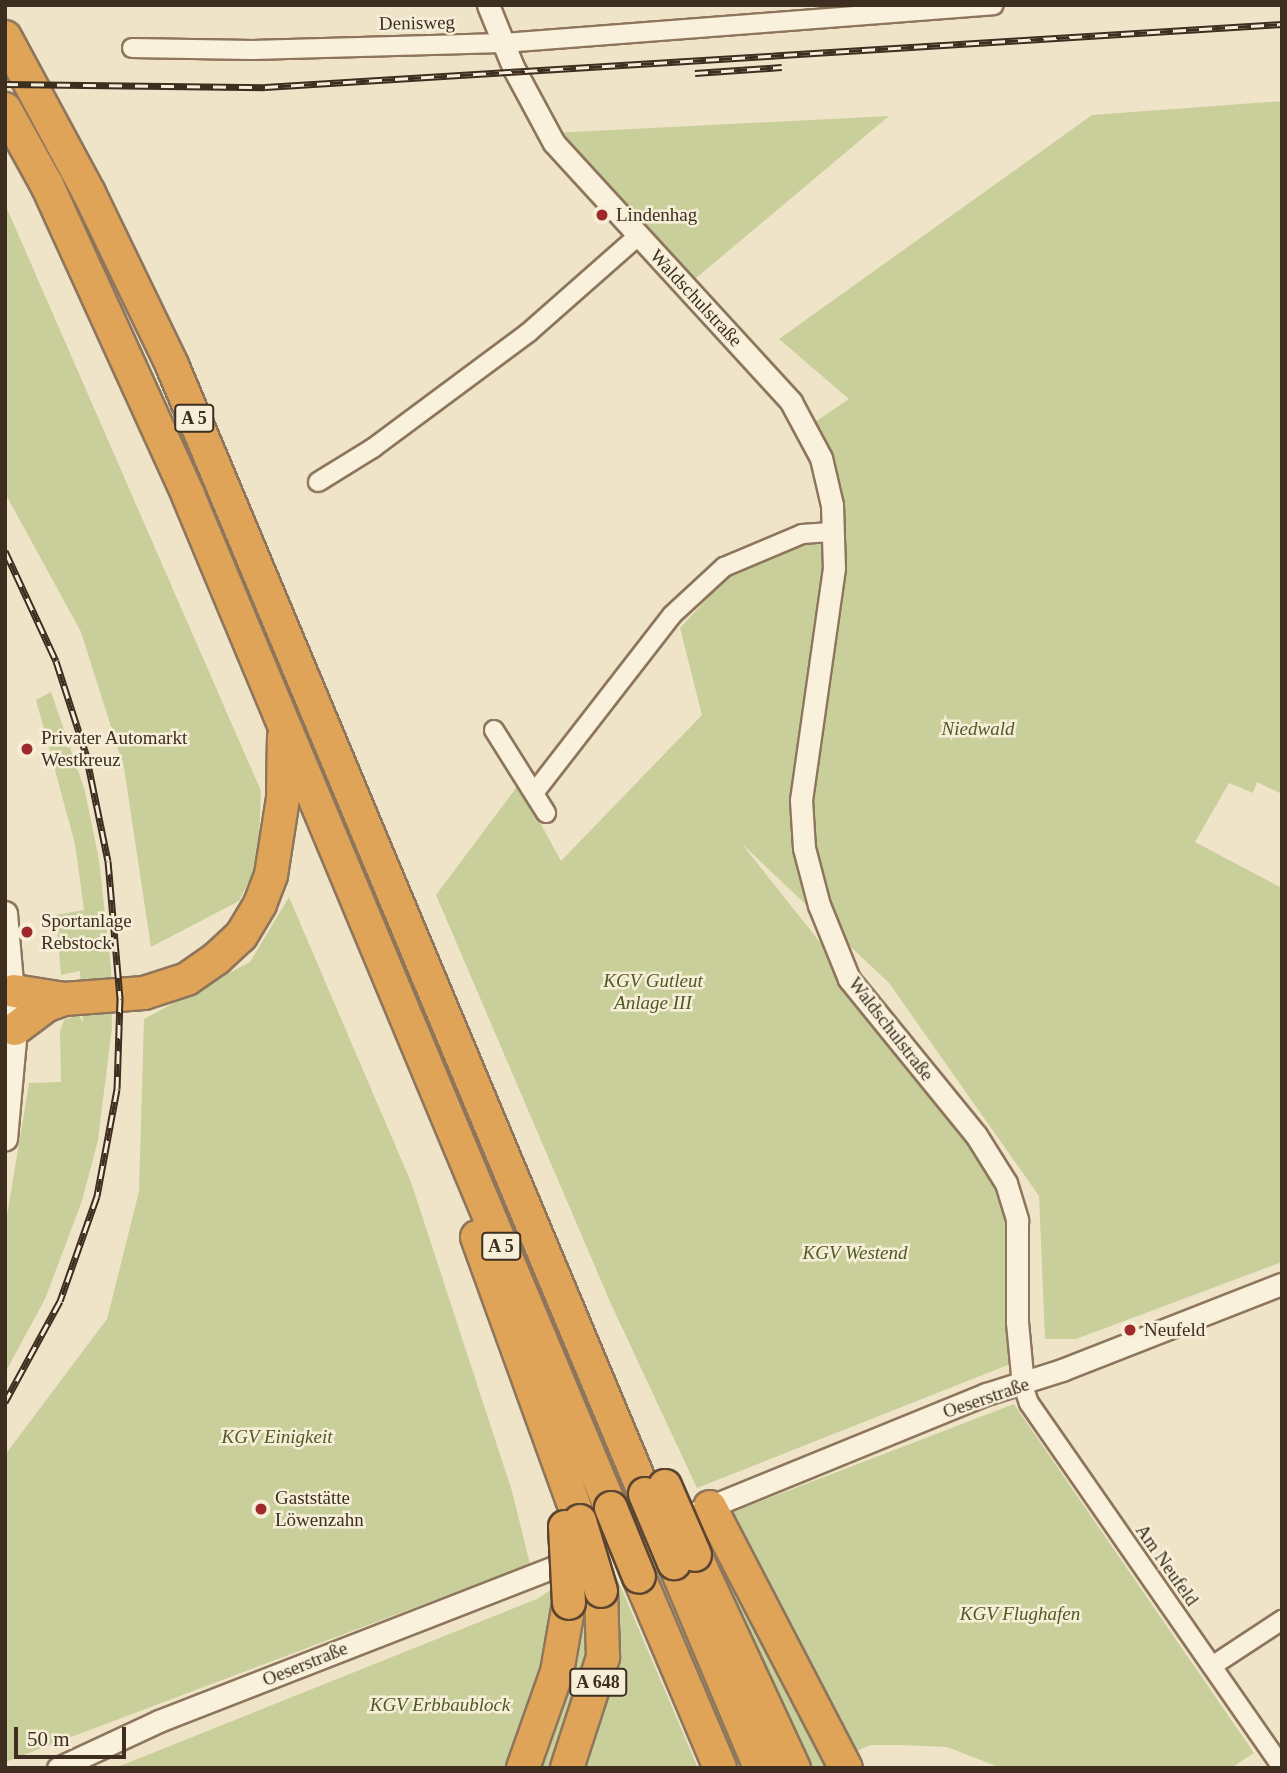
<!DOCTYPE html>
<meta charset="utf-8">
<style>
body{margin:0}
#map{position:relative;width:1287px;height:1773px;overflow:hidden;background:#f0e4c8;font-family:"Times New Roman",serif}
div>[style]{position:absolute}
.green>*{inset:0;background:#c9cf9b}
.tertiary-tunnel>*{height:21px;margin-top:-10.5px;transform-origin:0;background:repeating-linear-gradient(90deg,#ccc0a6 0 21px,transparent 0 31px)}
.roads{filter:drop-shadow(2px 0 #8d765c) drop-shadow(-2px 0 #8d765c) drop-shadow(0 2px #8d765c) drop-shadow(0 -2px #8d765c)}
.minor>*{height:18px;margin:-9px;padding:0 9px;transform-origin:9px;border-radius:9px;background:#faf1dc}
.tertiary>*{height:21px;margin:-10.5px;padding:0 10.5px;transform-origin:10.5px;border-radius:10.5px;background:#faf1dc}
.secondary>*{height:24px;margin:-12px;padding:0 12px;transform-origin:12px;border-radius:12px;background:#faf1dc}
.motorway>*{height:32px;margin:-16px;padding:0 16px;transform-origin:16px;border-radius:16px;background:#e0a458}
.rail>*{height:7px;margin-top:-3.5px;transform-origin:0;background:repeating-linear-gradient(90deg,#f7eed8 0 13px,#3d2e20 0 26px);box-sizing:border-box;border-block:2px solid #3d2e20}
.bridges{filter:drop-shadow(2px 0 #5b4430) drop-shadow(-2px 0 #5b4430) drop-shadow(0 2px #5b4430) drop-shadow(0 -2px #5b4430)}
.motorway-bridge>*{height:32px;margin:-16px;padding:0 16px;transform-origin:16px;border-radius:16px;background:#e0a458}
.dots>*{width:19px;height:19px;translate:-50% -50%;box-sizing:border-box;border:4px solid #f7eed8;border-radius:50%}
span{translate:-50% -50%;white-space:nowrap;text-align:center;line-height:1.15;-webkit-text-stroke:5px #f7eed8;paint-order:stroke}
.shield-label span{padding:2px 5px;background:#f7eed8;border:2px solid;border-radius:5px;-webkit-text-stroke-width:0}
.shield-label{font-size:18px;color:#3d2e20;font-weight:700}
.street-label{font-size:19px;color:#3d2e20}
.poi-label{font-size:19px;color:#3d2e20}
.left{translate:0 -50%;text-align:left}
.park-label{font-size:19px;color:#4d5a26;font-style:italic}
.frame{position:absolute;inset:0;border:7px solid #3d2e20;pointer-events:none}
.scale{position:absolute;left:14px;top:1727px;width:112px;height:32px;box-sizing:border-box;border:4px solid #3d2e20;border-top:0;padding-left:9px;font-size:21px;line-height:24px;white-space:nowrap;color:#3d2e20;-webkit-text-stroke:5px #f7eed8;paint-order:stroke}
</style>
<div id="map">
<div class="green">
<div style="clip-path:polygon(1282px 101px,1282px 794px,1257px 782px,1253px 793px,1229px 783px,1195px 842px,1282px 888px,1282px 1262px,1076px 1339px,1045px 1339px,1039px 1196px,889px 983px,742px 844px,858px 990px,888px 1044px,986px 1138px,1013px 1195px,1018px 1361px,697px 1488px,611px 1304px,436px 895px,519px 784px,561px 861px,702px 715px,680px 628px,726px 578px,833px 530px,803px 430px,849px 399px,779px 339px,1092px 115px)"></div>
<div style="clip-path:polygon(889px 116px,689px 284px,552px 133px)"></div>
<div style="clip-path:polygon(5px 204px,261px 791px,258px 863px,239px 901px,151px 947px,124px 768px,81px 632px,5px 493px)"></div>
<div style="clip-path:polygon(51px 692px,85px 791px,99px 860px,111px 968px,112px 1028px,98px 1140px,82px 1201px,45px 1299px,5px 1373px,5px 1228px,29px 1083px,61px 1082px,60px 1031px,64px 1020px,79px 1015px,83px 1023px,80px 971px,61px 975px,56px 915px,84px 910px,75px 844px,36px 700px)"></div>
<div style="clip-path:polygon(355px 840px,572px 1359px,639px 1521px,634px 1522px,378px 916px,382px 914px,379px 904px,373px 906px,345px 841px)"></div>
<div style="clip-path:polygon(289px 897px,411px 1182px,512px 1491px,530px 1564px,5px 1762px,5px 1455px,107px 1319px,139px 1191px,144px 1019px,250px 962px)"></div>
<div style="clip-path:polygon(1014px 1404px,1254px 1753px,1231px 1768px,1001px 1768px,947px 1747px,901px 1745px,871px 1745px,850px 1754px,725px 1515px)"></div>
<div style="clip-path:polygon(714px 1528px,835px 1768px,805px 1768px,702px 1533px)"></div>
<div style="clip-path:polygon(650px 1549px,742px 1768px,735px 1768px,645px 1551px)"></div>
<div style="clip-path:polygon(611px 1564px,698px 1768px,575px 1768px,605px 1568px)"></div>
<div style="clip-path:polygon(588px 1574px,597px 1636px,558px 1768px,534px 1768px,579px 1579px)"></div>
<div style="clip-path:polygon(552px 1589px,551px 1655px,508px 1768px,115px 1768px,537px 1599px)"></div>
</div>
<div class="tertiary-tunnel">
<div style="left:579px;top:1557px;width:97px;rotate:-21deg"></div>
</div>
<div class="roads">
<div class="minor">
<div style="left:132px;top:48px;width:120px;rotate:1deg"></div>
<div style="left:252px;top:50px;width:251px;rotate:-1.6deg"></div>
<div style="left:503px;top:43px;width:492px;rotate:-4.4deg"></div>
<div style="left:318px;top:482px;width:65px;rotate:-31.7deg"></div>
<div style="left:373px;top:448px;width:194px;rotate:-36.6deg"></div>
<div style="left:529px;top:332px;width:145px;rotate:-41.4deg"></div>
<div style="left:494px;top:730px;width:98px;rotate:57.9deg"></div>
<div style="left:534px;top:793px;width:225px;rotate:-52.2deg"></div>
<div style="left:672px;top:615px;width:71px;rotate:-42.7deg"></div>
<div style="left:724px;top:567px;width:85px;rotate:-22.9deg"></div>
<div style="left:802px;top:534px;width:32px;rotate:-4deg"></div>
<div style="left:1023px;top:1385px;width:19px;rotate:72deg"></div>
<div style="left:1029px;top:1403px;width:443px;rotate:55.2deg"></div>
<div style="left:1212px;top:1666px;width:84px;rotate:-33.3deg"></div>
</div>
<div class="tertiary">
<div style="left:488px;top:5px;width:67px;rotate:68deg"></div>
<div style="left:513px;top:67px;width:86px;rotate:61.7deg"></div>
<div style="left:554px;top:143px;width:351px;rotate:47.5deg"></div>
<div style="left:791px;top:402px;width:64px;rotate:61.8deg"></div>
<div style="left:821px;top:458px;width:48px;rotate:76.8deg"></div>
<div style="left:832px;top:505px;width:63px;rotate:88.2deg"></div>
<div style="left:834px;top:568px;width:234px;rotate:98.1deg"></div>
<div style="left:801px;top:800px;width:48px;rotate:86.4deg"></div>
<div style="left:804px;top:848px;width:59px;rotate:75.3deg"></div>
<div style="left:819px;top:905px;width:80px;rotate:67.9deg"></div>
<div style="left:849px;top:979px;width:201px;rotate:50.9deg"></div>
<div style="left:976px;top:1135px;width:57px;rotate:58deg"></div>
<div style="left:1006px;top:1183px;width:39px;rotate:73deg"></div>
<div style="left:1017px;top:1220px;width:102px;rotate:90deg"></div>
<div style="left:1017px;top:1322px;width:63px;rotate:84.6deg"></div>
<div style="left:692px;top:1514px;width:318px;rotate:-22.2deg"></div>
<div style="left:986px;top:1394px;width:80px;rotate:-17.5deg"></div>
<div style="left:1062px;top:1370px;width:236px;rotate:-21.4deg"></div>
<div style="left:58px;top:1768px;width:111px;rotate:-25deg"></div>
<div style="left:159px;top:1721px;width:426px;rotate:-21.3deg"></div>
</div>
<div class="secondary">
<div style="left:5px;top:914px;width:115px;rotate:85deg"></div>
<div style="left:15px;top:1029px;width:110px;rotate:95.2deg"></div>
</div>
<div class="motorway">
<div style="left:5px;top:37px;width:177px;rotate:61.7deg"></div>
<div style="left:89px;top:193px;width:191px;rotate:64.2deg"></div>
<div style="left:172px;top:365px;width:1224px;rotate:67.27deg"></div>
<div style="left:5px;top:109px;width:87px;rotate:61.1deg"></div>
<div style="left:47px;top:185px;width:341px;rotate:65.5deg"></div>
<div style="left:188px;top:495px;width:1098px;rotate:67.34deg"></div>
<div style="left:14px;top:991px;width:51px;rotate:9.1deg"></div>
<div style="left:64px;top:999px;width:80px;rotate:-4.3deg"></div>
<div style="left:144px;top:993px;width:45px;rotate:-18deg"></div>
<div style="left:187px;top:979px;width:37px;rotate:-35deg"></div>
<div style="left:217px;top:958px;width:33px;rotate:-43deg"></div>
<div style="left:241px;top:936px;width:37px;rotate:-59deg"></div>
<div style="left:260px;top:904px;width:31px;rotate:-69deg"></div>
<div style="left:271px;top:875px;width:78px;rotate:-81.1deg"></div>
<div style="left:283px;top:798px;width:61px;rotate:-89.1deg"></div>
<div style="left:15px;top:1029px;width:40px;rotate:-37deg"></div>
<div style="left:47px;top:1005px;width:18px;rotate:-19deg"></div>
<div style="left:477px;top:1237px;width:302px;rotate:70.1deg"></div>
<div style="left:710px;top:1507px;width:294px;rotate:62.5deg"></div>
<div style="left:695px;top:1555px;width:235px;rotate:65.1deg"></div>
<div style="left:674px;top:1563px;width:222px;rotate:67.2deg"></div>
<div style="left:639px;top:1577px;width:207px;rotate:67deg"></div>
<div style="left:523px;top:1768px;width:102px;rotate:-70.5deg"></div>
<div style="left:557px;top:1672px;width:70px;rotate:-80.1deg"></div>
<div style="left:567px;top:1768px;width:117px;rotate:-72deg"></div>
<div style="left:603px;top:1657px;width:66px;rotate:-91.7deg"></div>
</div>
</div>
<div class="rail">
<div style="left:695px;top:73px;width:87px;rotate:-3.9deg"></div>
<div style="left:5px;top:84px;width:260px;rotate:0.7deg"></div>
<div style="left:265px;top:87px;width:1019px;rotate:-3.54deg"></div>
<div style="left:5px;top:551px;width:121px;rotate:65.1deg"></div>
<div style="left:56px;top:661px;width:98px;rotate:72.1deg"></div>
<div style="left:86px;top:754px;width:109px;rotate:78.4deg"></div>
<div style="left:108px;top:861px;width:139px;rotate:85deg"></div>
<div style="left:120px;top:999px;width:90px;rotate:91.9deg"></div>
<div style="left:117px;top:1089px;width:109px;rotate:100.6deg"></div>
<div style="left:97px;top:1196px;width:111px;rotate:109.4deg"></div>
<div style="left:60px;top:1301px;width:115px;rotate:118.6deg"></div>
</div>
<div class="bridges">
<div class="motorway-bridge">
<div style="left:665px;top:1486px;width:75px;rotate:66.5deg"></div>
<div style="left:645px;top:1494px;width:75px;rotate:67.2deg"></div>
<div style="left:611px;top:1508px;width:74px;rotate:67.9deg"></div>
<div style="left:580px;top:1521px;width:73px;rotate:73.3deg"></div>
<div style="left:565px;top:1527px;width:76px;rotate:87deg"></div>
</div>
</div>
<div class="dots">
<div style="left:602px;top:215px;background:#9e2a2b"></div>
<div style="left:27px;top:749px;background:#9e2a2b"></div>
<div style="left:27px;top:932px;background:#9e2a2b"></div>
<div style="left:1130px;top:1330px;background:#9e2a2b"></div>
<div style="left:261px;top:1509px;background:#9e2a2b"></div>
</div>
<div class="shield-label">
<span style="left:194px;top:418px">A 5</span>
<span style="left:501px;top:1246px">A 5</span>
<span style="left:598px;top:1682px">A 648</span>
</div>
<div class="street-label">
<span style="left:417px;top:23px;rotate:-1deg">Denisweg</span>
<span style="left:696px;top:298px;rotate:47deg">Waldschulstraße</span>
<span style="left:891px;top:1029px;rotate:52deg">Waldschulstraße</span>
<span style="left:986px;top:1398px;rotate:-19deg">Oeserstraße</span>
<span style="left:1167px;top:1565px;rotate:55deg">Am Neufeld</span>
<span style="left:305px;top:1664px;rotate:-22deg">Oeserstraße</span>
</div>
<div class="poi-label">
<span class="left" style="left:616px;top:215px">Lindenhag</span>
<span class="left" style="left:41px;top:749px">Privater Automarkt<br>Westkreuz</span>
<span class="left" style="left:41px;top:932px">Sportanlage<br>Rebstock</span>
<span class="left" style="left:1144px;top:1330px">Neufeld</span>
<span class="left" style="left:275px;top:1509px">Gaststätte<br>Löwenzahn</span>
</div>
<div class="park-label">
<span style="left:978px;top:729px">Niedwald</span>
<span style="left:653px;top:992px">KGV Gutleut<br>Anlage III</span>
<span style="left:855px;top:1253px">KGV Westend</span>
<span style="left:277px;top:1437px">KGV Einigkeit</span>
<span style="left:1020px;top:1614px">KGV Flughafen</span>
<span style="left:440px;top:1705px">KGV Erbbaublock</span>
</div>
<div class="frame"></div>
<div class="scale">50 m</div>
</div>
